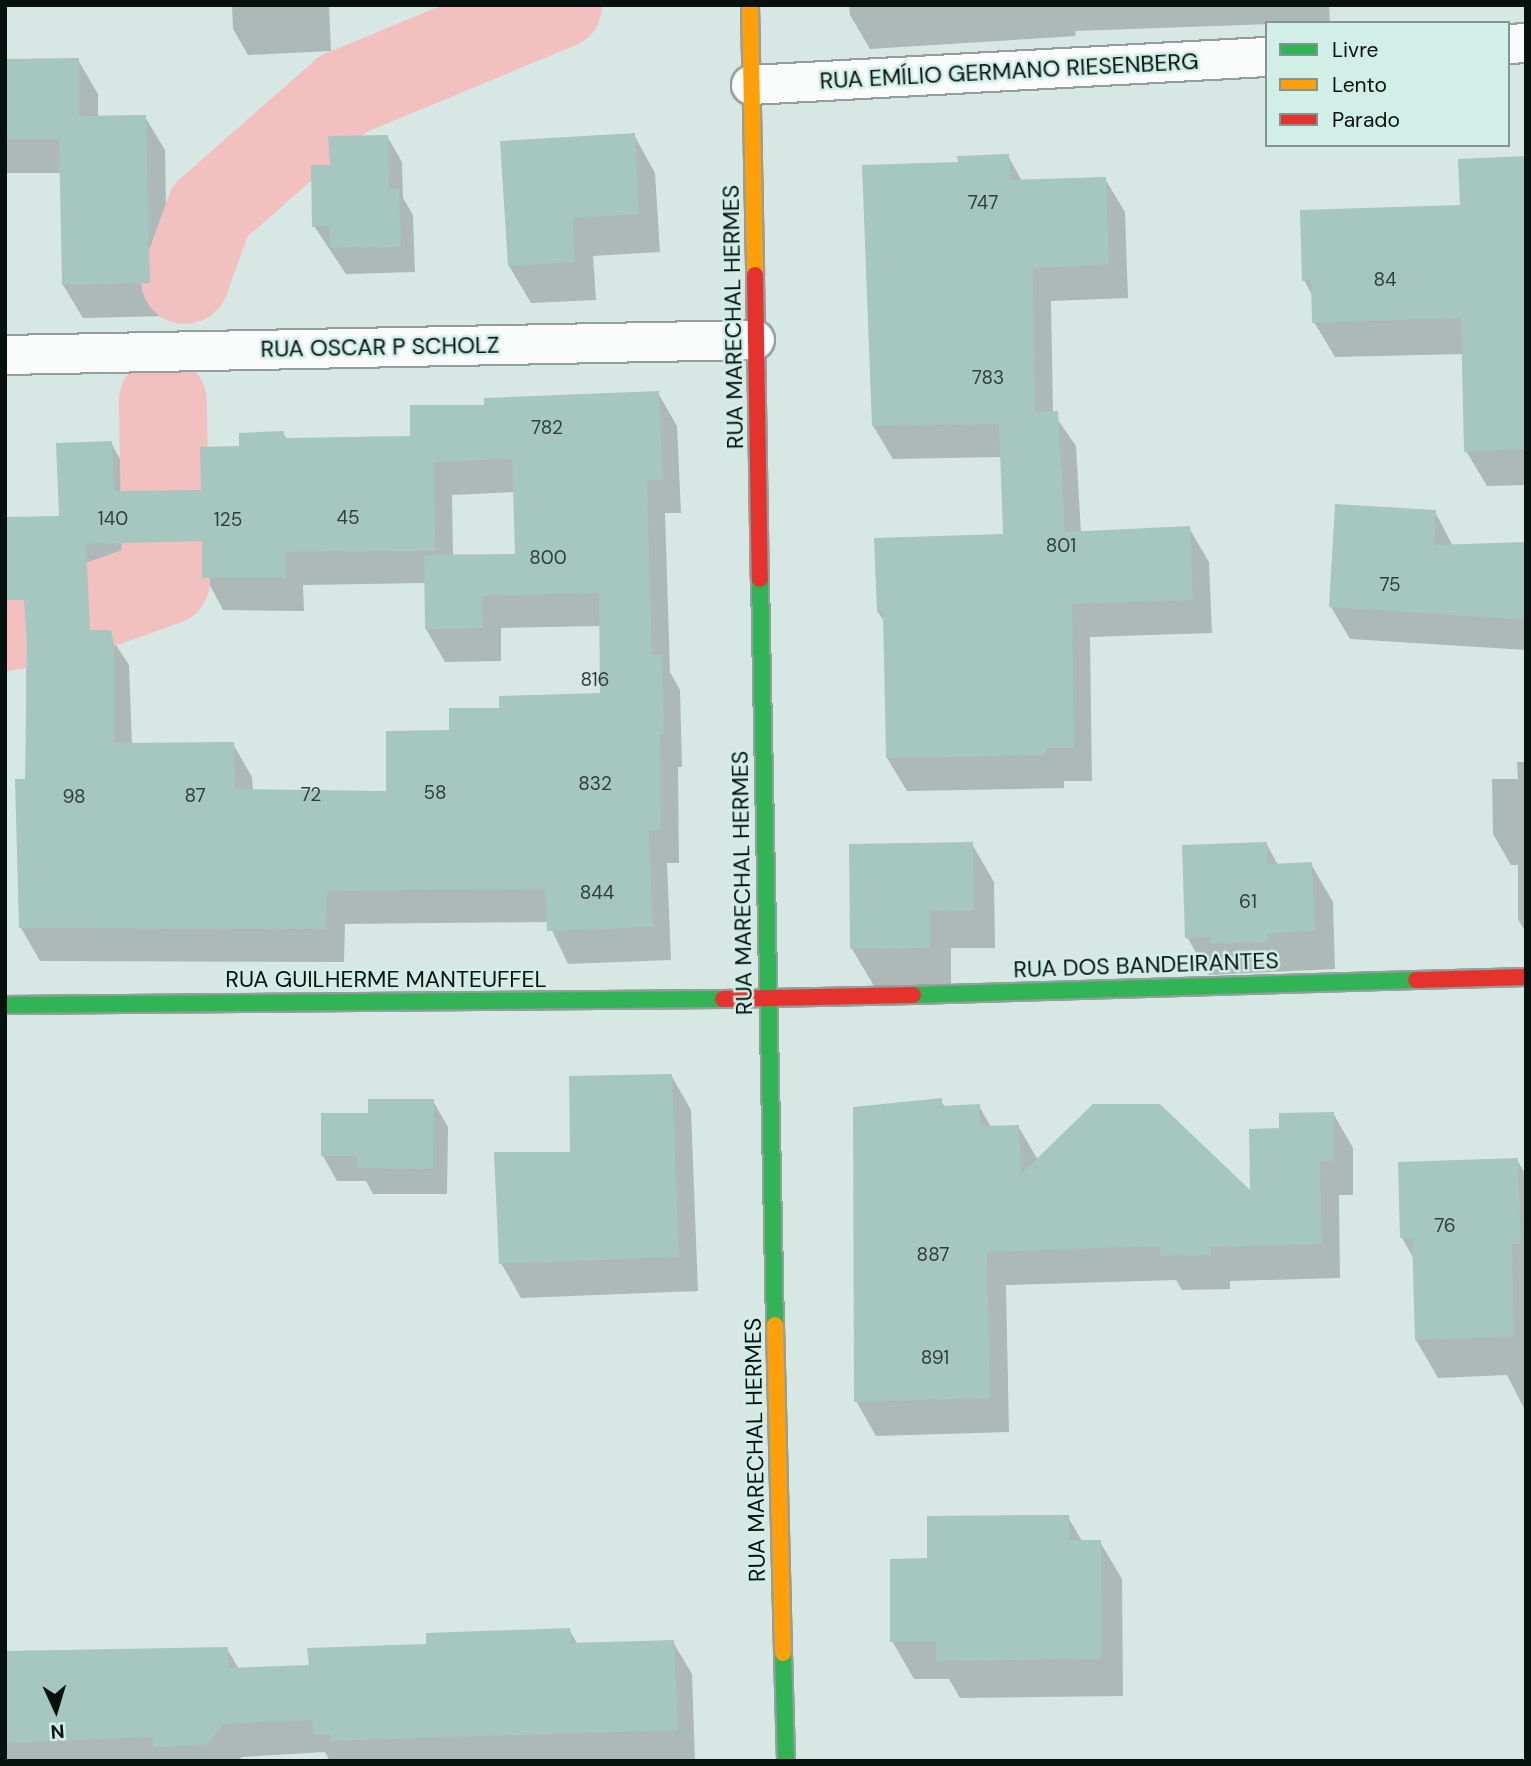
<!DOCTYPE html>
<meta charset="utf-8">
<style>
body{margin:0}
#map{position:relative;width:1531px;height:1766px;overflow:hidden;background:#d7e8e4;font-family:"DM Sans",sans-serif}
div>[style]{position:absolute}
.shadow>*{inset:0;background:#0003}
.river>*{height:88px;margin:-44px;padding:0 44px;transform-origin:44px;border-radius:44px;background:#f2c0be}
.building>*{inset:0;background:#a6c6c0}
.roads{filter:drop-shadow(2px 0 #929f9c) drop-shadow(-2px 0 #929f9c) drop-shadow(0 2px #929f9c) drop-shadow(0 -2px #929f9c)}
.street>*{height:38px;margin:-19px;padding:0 19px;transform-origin:19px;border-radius:19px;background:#f9fcfb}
.fast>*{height:16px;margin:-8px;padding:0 8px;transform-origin:8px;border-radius:8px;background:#30b455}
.slow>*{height:16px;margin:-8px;padding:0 8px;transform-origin:8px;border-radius:8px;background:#ff9f0a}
.jam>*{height:16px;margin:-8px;padding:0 8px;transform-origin:8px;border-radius:8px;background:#e5322d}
span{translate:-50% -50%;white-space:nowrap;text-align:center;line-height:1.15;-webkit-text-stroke:5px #d1eee7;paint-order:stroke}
.number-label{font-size:19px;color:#2f3e3a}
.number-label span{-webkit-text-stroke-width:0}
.street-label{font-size:23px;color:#07110e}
.frame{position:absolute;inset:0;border:7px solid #07110e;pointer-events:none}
.legend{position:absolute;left:1265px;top:21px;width:245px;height:126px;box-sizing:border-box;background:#d1eee7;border:2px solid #809690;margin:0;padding:9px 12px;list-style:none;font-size:21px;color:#07110e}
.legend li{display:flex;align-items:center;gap:14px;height:35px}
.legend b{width:35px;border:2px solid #809690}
.north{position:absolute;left:21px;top:1675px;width:70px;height:70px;-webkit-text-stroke:5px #d1eee7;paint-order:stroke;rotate:176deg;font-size:19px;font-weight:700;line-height:28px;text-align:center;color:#07110e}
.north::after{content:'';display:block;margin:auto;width:24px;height:32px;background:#07110e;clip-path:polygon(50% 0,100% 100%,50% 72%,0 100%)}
</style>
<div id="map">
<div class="shadow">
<div style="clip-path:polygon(232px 5px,329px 5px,331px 51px,248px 55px,233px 29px)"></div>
<div style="clip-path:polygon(849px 5px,1329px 5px,1330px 22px,1075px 31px,1076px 36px,870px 49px,850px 15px)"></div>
<div style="clip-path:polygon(78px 60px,98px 94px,98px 118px,145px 117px,165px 150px,168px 316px,83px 318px,63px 285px,61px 173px,5px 173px,5px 61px)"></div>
<div style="clip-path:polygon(634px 135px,655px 173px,660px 252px,593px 256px,596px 300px,531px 303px,509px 266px)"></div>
<div style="clip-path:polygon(387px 136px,402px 162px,403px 198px,413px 215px,415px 272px,346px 274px,314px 226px,331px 167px)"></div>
<div style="clip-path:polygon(1526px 144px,1526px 485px,1487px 486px,1466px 451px,1464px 354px,1335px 357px,1314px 322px,1313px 297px,1304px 280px,1462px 206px,1524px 158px)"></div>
<div style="clip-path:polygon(1008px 156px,1022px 181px,1105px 179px,1125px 212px,1128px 298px,1051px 301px,1053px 413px,1076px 446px,1081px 533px,1189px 528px,1209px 562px,1212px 633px,1090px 637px,1092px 781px,1064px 781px,1064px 788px,907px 791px,887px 758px,885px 623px,878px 612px,1005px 536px,1002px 457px,893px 459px,873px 426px,960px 164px)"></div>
<div style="clip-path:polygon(evenodd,658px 393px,677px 426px,681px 513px,665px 513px,670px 672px,680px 690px,682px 767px,678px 767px,679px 863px,667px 863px,671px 960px,568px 964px,548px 922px,345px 924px,344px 962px,40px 961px,21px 928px,17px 780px,27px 781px,26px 633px,5px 633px,5px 519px,60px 518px,111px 443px,130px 476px,131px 492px,202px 491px,241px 448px,283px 433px,287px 439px,412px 438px,486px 407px,658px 393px,515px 492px,516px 555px,453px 556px,452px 495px,515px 492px,658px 393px,204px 574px,223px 610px,304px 611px,303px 585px,426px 583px,426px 629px,445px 662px,501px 661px,501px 628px,601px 626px,602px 695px,501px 710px,451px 731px,388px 793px,253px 791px,252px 777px,233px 744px,132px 744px,129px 665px,107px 631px,104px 577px,204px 574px)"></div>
<div style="clip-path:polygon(1435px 512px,1453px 546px,1526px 544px,1526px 650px,1350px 639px,1331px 607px)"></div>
<div style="clip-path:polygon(1517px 762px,1526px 762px,1526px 933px,1518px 919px,1518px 865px,1511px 865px,1493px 834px,1492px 779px,1518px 779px)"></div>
<div style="clip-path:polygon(1266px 843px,1278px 865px,1311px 864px,1333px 902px,1335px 969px,1209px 975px,1187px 937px)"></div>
<div style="clip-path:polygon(972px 844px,994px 882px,995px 948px,951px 948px,951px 986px,874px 986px,852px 949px)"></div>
<div style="clip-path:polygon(671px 1075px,691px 1110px,698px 1291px,521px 1298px,501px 1263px,572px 1153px)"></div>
<div style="clip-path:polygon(941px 1100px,945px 1108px,979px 1106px,991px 1127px,1018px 1126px,1038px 1160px,1251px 1195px,1281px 1130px,1333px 1113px,1353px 1148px,1353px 1195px,1339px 1195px,1340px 1278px,1230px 1281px,1230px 1289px,1182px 1290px,1176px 1280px,1006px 1285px,1009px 1432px,876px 1436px,856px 1401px)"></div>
<div style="clip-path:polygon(433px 1101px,448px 1127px,447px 1194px,373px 1194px,366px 1181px,337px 1181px,323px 1156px,370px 1115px)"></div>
<div style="clip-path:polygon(1517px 1160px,1526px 1175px,1526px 1412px,1507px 1375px,1438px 1378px,1416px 1340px,1414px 1259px,1402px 1238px,1399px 1164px)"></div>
<div style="clip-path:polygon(1068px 1517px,1082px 1541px,1100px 1542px,1122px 1579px,1123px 1696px,960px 1698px,949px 1679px,914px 1679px,892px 1641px,929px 1560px)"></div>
<div style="clip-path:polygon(569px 1629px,578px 1645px,673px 1642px,692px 1674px,695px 1761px,330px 1761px,325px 1752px,242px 1757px,238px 1761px,5px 1761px,5px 1654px,227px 1649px,239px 1669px,310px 1667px,428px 1645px)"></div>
</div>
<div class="river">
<div style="left:185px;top:280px;width:73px;rotate:-70.1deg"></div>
<div style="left:210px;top:211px;width:177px;rotate:-41.3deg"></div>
<div style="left:343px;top:94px;width:233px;rotate:-22.5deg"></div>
<div style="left:5px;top:627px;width:58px;rotate:-9deg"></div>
<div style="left:62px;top:618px;width:110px;rotate:-19.6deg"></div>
<div style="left:166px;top:581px;width:180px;rotate:-91deg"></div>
</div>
<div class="building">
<div style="clip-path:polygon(79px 58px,79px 116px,146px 115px,150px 283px,62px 285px,59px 139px,5px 139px,5px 59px)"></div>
<div style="clip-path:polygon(635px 133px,639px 214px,573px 218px,575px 262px,508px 266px,500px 141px)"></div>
<div style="clip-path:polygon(388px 135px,389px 189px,399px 188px,401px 247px,330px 248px,329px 226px,312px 227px,311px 165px,330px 165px,328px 136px)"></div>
<div style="clip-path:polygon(1009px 154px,1010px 180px,1106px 177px,1109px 265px,1033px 268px,1035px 412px,1058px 411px,1065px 532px,1190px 526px,1193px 600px,1072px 604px,1074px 748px,1046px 748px,1046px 755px,886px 758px,883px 612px,877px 612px,874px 538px,1003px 534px,999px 424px,872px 426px,862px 165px,958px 162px,957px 156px)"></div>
<div style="clip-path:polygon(1526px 156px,1526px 449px,1464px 452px,1461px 318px,1312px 323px,1311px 280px,1302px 281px,1300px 210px,1460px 205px,1458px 159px)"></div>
<div style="clip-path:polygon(evenodd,659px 391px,663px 480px,647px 480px,652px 655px,662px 655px,664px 734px,660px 734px,661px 830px,649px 830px,653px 927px,547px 931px,545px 889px,327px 891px,326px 929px,19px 928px,15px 779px,25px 779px,27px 644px,24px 600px,5px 600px,5px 517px,59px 516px,56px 443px,112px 441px,114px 491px,201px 490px,200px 447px,239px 446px,239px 433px,284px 431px,284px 438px,410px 436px,410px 405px,484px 405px,484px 398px,659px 391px,512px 459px,515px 554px,424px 555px,425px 629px,483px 628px,482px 596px,599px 593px,600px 693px,499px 696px,499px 708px,449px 708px,449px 730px,386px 731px,386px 791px,235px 789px,234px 742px,114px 743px,114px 644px,111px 630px,90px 630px,86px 544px,202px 541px,202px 578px,286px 578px,285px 552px,435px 551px,434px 462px,512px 459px)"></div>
<div style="clip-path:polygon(1335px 504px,1436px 510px,1434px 545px,1526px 542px,1526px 620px,1329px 607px)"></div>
<div style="clip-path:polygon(973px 842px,974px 910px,930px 911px,930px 948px,850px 949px,849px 844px)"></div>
<div style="clip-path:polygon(1267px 842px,1268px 864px,1312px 862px,1315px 931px,1267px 933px,1268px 942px,1210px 944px,1210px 937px,1185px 938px,1182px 845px)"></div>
<div style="clip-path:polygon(672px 1074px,679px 1257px,499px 1264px,494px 1152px,570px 1152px,569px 1076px)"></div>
<div style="clip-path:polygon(942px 1098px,942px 1106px,980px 1104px,980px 1126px,1019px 1125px,1021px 1174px,1093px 1104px,1160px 1104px,1250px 1190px,1249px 1129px,1279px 1128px,1279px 1113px,1334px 1112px,1334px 1161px,1320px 1162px,1322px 1244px,1211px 1247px,1211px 1255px,1160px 1256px,1160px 1246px,987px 1252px,990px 1398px,854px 1402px,853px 1107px)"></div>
<div style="clip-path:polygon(368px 1099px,434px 1099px,433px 1169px,356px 1168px,357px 1156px,321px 1156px,321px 1113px,368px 1113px)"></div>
<div style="clip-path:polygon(1518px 1158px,1521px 1244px,1512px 1244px,1514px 1337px,1415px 1340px,1412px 1238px,1400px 1238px,1398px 1162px)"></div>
<div style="clip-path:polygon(1069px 1515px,1069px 1540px,1101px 1540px,1102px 1659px,936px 1661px,936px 1642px,890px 1642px,890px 1559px,927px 1558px,927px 1516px)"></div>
<div style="clip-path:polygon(570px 1628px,571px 1643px,674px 1640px,678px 1730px,331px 1741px,330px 1734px,313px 1735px,312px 1720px,223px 1724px,207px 1745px,153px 1747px,153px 1737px,5px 1743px,5px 1651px,228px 1647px,229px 1668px,309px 1665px,307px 1648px,426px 1644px,426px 1633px)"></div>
</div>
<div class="roads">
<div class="street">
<div style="left:1508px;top:44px;width:18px;rotate:-3deg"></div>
<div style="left:751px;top:85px;width:517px;rotate:-3.11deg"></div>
<div style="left:5px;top:355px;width:750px;rotate:-1.15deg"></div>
</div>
<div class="fast">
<div style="left:760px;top:579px;width:746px;rotate:88.85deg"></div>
<div style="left:913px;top:995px;width:503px;rotate:-1.71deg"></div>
<div style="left:5px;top:1005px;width:718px;rotate:-0.48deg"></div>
<div style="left:783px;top:1653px;width:108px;rotate:88.4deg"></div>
</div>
<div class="slow">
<div style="left:750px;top:5px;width:270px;rotate:88.9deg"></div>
<div style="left:775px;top:1325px;width:328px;rotate:88.6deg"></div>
</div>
<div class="jam">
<div style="left:755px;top:275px;width:304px;rotate:89.1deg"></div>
<div style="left:1416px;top:980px;width:110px;rotate:-1.6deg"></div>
<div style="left:723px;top:999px;width:190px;rotate:-1.2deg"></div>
</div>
</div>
<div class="number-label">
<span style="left:983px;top:203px">747</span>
<span style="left:1385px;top:280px">84</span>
<span style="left:988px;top:378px">783</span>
<span style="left:547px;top:428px">782</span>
<span style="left:348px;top:518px">45</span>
<span style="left:113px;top:519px">140</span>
<span style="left:228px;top:520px">125</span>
<span style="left:1061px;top:546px">801</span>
<span style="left:548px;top:558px">800</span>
<span style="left:1390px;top:585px">75</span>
<span style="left:595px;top:680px">816</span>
<span style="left:595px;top:784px">832</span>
<span style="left:435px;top:793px">58</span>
<span style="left:311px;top:795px">72</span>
<span style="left:195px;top:796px">87</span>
<span style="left:74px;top:797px">98</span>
<span style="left:597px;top:893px">844</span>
<span style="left:1248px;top:902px">61</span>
<span style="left:1445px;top:1226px">76</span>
<span style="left:933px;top:1255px">887</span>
<span style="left:935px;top:1358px">891</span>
</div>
<div class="street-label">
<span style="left:1009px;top:71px;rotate:-3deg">RUA EMÍLIO GERMANO RIESENBERG</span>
<span style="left:733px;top:317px;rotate:-91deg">RUA MARECHAL HERMES</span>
<span style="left:380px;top:347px;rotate:-1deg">RUA OSCAR P SCHOLZ</span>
<span style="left:742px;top:883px;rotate:-91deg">RUA MARECHAL HERMES</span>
<span style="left:1146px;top:965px;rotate:-2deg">RUA DOS BANDEIRANTES</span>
<span style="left:386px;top:979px">RUA GUILHERME MANTEUFFEL</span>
<span style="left:755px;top:1450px;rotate:-91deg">RUA MARECHAL HERMES</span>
</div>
<div class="frame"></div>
<ul class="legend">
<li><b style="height:9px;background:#30b455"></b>Livre</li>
<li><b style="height:9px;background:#ff9f0a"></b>Lento</li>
<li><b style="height:9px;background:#e5322d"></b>Parado</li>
</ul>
<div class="north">N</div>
</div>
